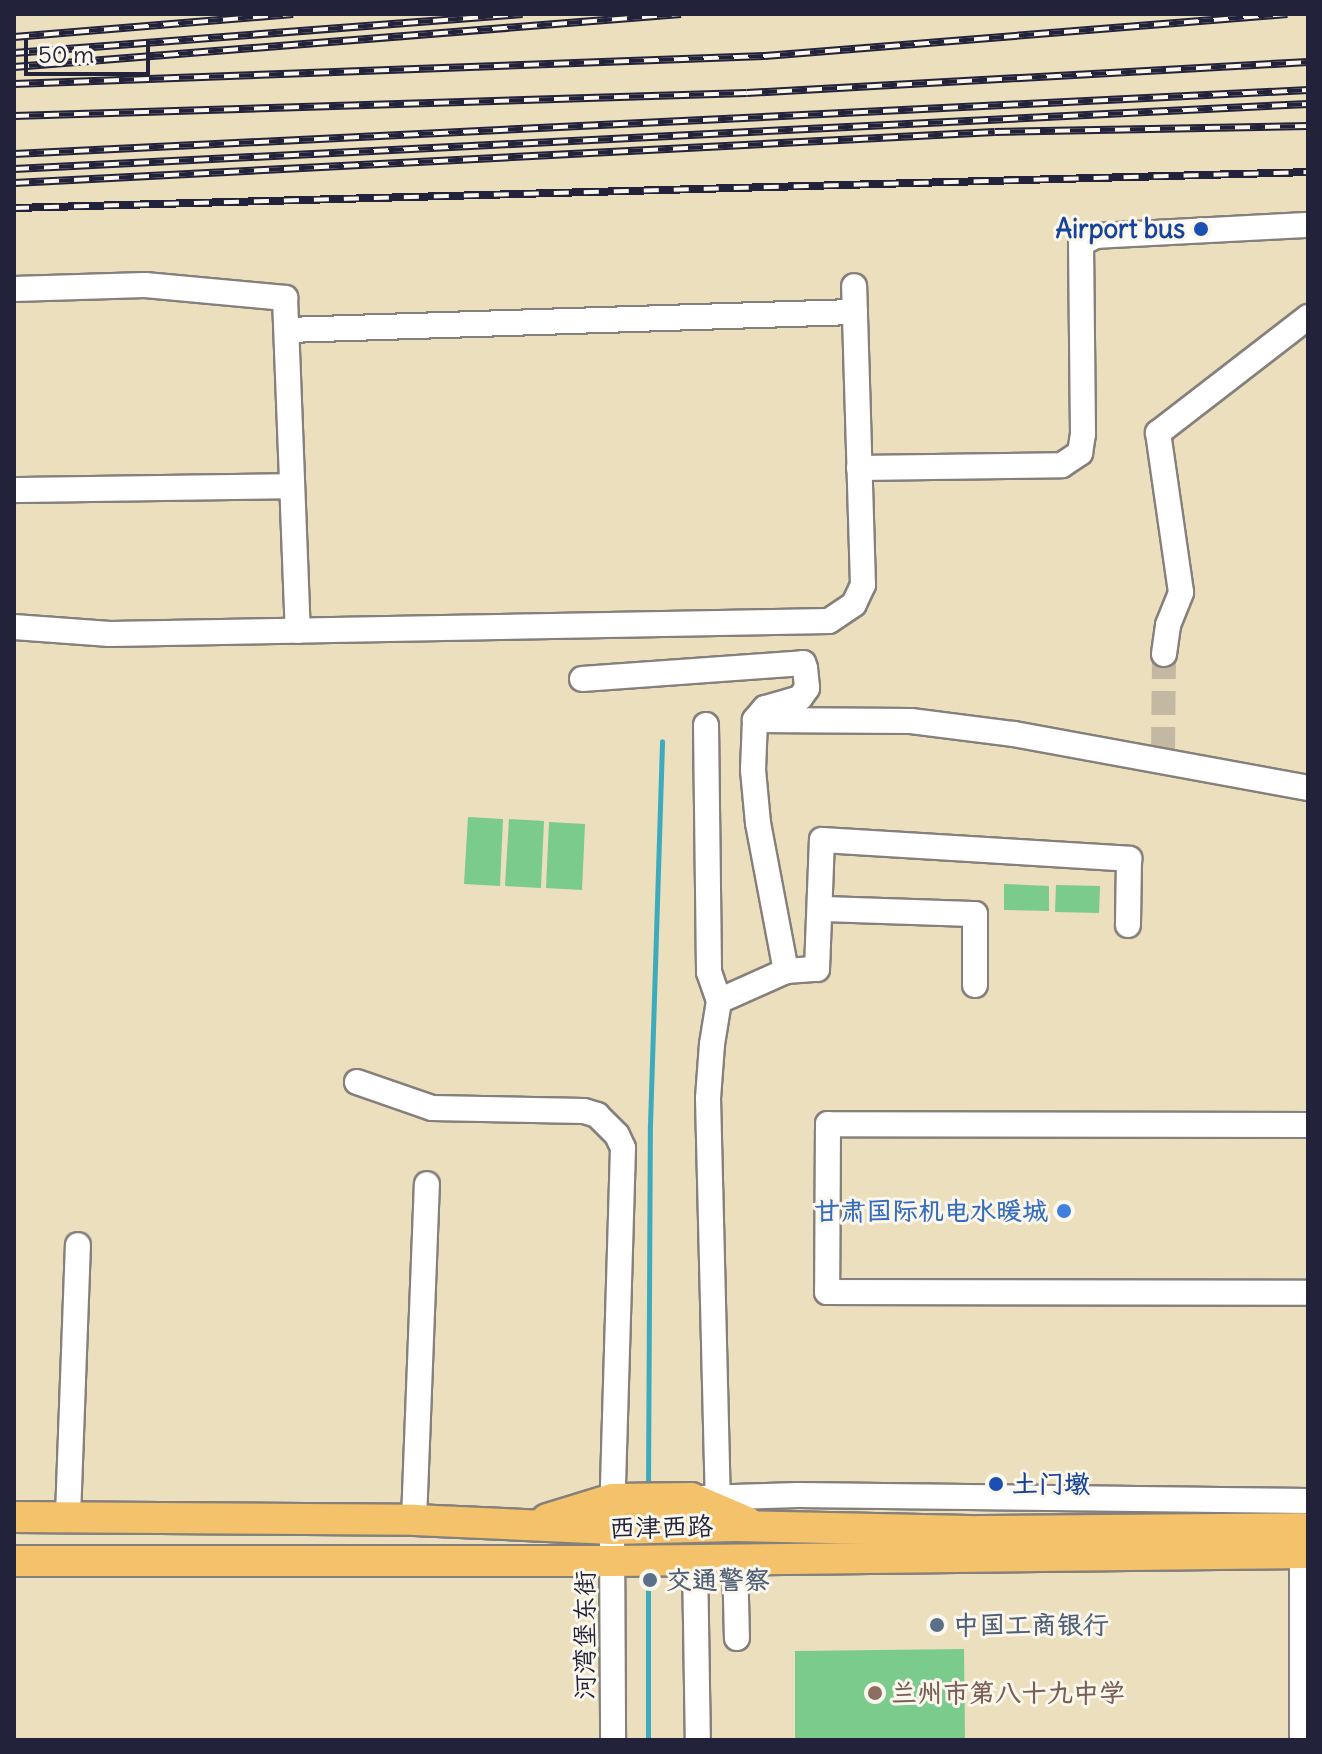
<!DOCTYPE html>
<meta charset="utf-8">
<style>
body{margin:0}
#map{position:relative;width:1322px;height:1754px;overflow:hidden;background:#ebdfbd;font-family:Delius,"LXGW WenKai TC",sans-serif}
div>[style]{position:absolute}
.green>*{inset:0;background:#7acb8c}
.stream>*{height:5px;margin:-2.5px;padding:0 2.5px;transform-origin:2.5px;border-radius:2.5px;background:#3eabbc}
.minor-tunnel>*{height:24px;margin-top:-12px;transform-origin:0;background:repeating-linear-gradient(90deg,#c3b9a3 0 24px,transparent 0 36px)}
.roads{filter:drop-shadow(2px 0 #86807c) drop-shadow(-2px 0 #86807c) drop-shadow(0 2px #86807c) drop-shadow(0 -2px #86807c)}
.minor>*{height:24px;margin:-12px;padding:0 12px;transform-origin:12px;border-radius:12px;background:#fff}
.major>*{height:30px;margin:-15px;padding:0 15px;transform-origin:15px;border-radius:15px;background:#f3c26a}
.rail>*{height:8px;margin-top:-4px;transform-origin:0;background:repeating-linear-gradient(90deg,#fbf7ec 0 15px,#22223b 0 30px);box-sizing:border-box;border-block:2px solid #22223b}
.dots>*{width:22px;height:22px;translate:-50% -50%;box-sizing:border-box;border:4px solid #fbf7ec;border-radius:50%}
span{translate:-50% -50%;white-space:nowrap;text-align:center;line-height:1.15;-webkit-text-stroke:6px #fbf7ec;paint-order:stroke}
.transit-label{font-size:26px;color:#164399;font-weight:700}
.right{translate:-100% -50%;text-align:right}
.left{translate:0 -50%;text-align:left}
.shop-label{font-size:26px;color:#366cbe;font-weight:700}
.street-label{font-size:26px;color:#22223b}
.service-label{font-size:26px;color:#4e5e75;font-weight:700}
.education-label{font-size:26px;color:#785e54;font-weight:700}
.frame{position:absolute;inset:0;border:16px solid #22223b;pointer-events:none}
.scale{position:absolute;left:24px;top:40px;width:126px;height:36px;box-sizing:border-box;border:4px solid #22223b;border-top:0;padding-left:10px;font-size:24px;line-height:28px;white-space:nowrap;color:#22223b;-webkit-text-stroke:6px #fbf7ec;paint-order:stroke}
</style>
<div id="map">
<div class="green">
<div style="clip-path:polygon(468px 817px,503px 819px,500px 886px,464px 884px)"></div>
<div style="clip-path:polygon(509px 819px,544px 821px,541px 888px,505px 886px)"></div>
<div style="clip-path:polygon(549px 822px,585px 824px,582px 890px,546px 888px)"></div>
<div style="clip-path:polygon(1004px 884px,1049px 886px,1049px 911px,1004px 910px)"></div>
<div style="clip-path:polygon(1056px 885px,1100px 886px,1099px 913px,1055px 912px)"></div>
<div style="clip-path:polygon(964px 1649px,965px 1740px,795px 1740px,795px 1651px)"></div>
</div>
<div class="stream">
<div style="left:648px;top:1488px;width:363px;rotate:-89.7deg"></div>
<div style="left:650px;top:1125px;width:384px;rotate:-88.2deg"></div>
<div style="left:648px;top:1570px;width:170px;rotate:90deg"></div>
</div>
<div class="minor-tunnel">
<div style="left:1163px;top:751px;width:97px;rotate:-89.4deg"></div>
</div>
<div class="roads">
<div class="minor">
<div style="left:14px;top:289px;width:131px;rotate:-1.7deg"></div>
<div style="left:145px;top:285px;width:141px;rotate:5.3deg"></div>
<div style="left:285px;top:298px;width:333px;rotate:87.8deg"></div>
<div style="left:287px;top:330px;width:568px;rotate:-1.82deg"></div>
<div style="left:859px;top:468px;width:203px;rotate:-0.8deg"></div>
<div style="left:1062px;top:465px;width:22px;rotate:-34deg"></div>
<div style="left:1080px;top:453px;width:19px;rotate:-81deg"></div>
<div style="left:1083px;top:434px;width:191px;rotate:-90.6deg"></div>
<div style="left:1081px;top:243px;width:17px;rotate:-25deg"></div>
<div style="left:1096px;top:236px;width:212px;rotate:-3deg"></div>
<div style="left:14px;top:490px;width:278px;rotate:-0.8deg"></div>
<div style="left:14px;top:627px;width:96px;rotate:4.2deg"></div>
<div style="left:110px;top:634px;width:719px;rotate:-1.04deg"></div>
<div style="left:829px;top:621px;width:30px;rotate:-34deg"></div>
<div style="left:854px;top:604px;width:21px;rotate:-65deg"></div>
<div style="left:863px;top:585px;width:299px;rotate:-91.7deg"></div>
<div style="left:1164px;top:654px;width:29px;rotate:-82deg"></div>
<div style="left:1168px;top:625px;width:35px;rotate:-68deg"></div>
<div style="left:1181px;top:592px;width:161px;rotate:-98.2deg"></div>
<div style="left:1158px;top:433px;width:190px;rotate:-37.7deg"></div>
<div style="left:582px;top:679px;width:222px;rotate:-4.1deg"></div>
<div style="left:803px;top:663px;width:5px;rotate:68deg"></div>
<div style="left:805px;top:668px;width:20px;rotate:84deg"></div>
<div style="left:807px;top:688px;width:12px;rotate:125deg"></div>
<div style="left:800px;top:698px;width:36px;rotate:164deg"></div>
<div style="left:765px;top:708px;width:16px;rotate:130deg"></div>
<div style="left:755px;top:720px;width:50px;rotate:92.3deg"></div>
<div style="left:753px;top:770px;width:53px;rotate:84.6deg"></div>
<div style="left:758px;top:823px;width:151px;rotate:79.3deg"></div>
<div style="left:786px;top:971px;width:73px;rotate:155.9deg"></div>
<div style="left:719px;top:1001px;width:44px;rotate:99.2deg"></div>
<div style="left:712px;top:1044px;width:54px;rotate:94.2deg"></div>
<div style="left:708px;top:1098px;width:400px;rotate:88.6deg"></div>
<div style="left:755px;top:720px;width:156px;rotate:0.4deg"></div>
<div style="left:911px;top:721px;width:104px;rotate:7.2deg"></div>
<div style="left:1014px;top:734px;width:299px;rotate:10.4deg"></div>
<div style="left:706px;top:725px;width:247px;rotate:89.3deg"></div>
<div style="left:709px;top:972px;width:31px;rotate:71deg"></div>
<div style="left:821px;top:909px;width:154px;rotate:1.9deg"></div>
<div style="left:975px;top:914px;width:71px;rotate:90deg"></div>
<div style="left:786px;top:971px;width:31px;rotate:-4deg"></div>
<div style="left:817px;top:969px;width:129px;rotate:-87.8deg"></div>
<div style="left:822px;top:840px;width:308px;rotate:3.5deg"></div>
<div style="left:1129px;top:859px;width:66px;rotate:90.9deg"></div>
<div style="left:357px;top:1082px;width:79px;rotate:19.1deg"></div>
<div style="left:432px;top:1108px;width:152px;rotate:1.1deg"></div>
<div style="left:584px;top:1111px;width:14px;rotate:17deg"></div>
<div style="left:597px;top:1115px;width:28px;rotate:45deg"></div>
<div style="left:617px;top:1135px;width:14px;rotate:65deg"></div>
<div style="left:623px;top:1148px;width:381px;rotate:91.7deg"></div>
<div style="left:612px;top:1529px;width:211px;rotate:89.7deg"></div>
<div style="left:1308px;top:1125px;width:480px;rotate:-179.9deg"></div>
<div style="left:828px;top:1124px;width:168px;rotate:90.3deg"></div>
<div style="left:827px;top:1292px;width:481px;rotate:0.1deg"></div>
<div style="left:702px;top:1498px;width:96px;rotate:-1.8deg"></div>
<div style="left:798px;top:1495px;width:510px;rotate:0.67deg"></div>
<div style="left:68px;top:1516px;width:271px;rotate:-87.9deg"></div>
<div style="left:414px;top:1520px;width:336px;rotate:-87.8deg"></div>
<div style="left:735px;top:1558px;width:80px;rotate:88.6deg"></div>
<div style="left:695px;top:1559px;width:181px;rotate:89.1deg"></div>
<div style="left:1302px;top:1740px;width:187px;rotate:-90deg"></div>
</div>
<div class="major">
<div style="left:14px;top:1517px;width:400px;rotate:0.4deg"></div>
<div style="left:414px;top:1520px;width:198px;rotate:2.6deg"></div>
<div style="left:612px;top:1529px;width:123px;rotate:-1.4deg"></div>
<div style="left:735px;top:1526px;width:246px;rotate:1.2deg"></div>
<div style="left:981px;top:1531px;width:327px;rotate:-0.5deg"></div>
<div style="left:547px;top:1519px;width:69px;rotate:-16.9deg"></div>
<div style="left:613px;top:1499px;width:78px;rotate:-0.7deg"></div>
<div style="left:691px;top:1498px;width:61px;rotate:23.2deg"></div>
<div style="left:14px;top:1561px;width:599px"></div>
<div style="left:613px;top:1561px;width:695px;rotate:-0.66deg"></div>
</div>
</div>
<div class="rail">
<div style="left:14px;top:37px;width:280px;rotate:-4.7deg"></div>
<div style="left:14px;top:53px;width:510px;rotate:-4.38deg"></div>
<div style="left:14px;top:67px;width:669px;rotate:-4.54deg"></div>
<div style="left:14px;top:84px;width:752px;rotate:-2.14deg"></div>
<div style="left:765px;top:56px;width:524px;rotate:-4.6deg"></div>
<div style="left:14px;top:116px;width:733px;rotate:-1.8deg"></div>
<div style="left:747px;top:93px;width:562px;rotate:-3.16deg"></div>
<div style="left:14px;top:154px;width:1296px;rotate:-2.83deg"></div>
<div style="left:14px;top:169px;width:1296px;rotate:-2.88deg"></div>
<div style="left:14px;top:183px;width:982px;rotate:-2.98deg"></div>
<div style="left:995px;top:132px;width:313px;rotate:-1.1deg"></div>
<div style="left:14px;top:208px;width:1295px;rotate:-1.59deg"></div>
</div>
<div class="dots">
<div style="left:1201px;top:229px;background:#1a4fb4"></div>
<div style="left:1064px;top:1211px;background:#3f7fe0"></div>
<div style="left:996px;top:1484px;background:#1a4fb4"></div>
<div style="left:650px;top:1580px;background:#5c6f8a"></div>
<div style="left:937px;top:1625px;background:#5c6f8a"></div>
<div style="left:875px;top:1693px;background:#8d6e63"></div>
</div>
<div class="transit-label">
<span class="right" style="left:1185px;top:229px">Airport bus</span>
<span class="left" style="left:1012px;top:1484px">土门墩</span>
</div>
<div class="shop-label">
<span class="right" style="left:1048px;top:1211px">甘肃国际机电水暖城</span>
</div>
<div class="street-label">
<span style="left:661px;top:1527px;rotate:-1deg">西津西路</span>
<span style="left:585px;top:1635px;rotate:-90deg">河湾堡东街</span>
</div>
<div class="service-label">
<span class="left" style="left:666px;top:1580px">交通警察</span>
<span class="left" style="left:953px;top:1625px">中国工商银行</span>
</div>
<div class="education-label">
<span class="left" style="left:891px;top:1693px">兰州市第八十九中学</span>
</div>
<div class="frame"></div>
<div class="scale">50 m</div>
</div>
